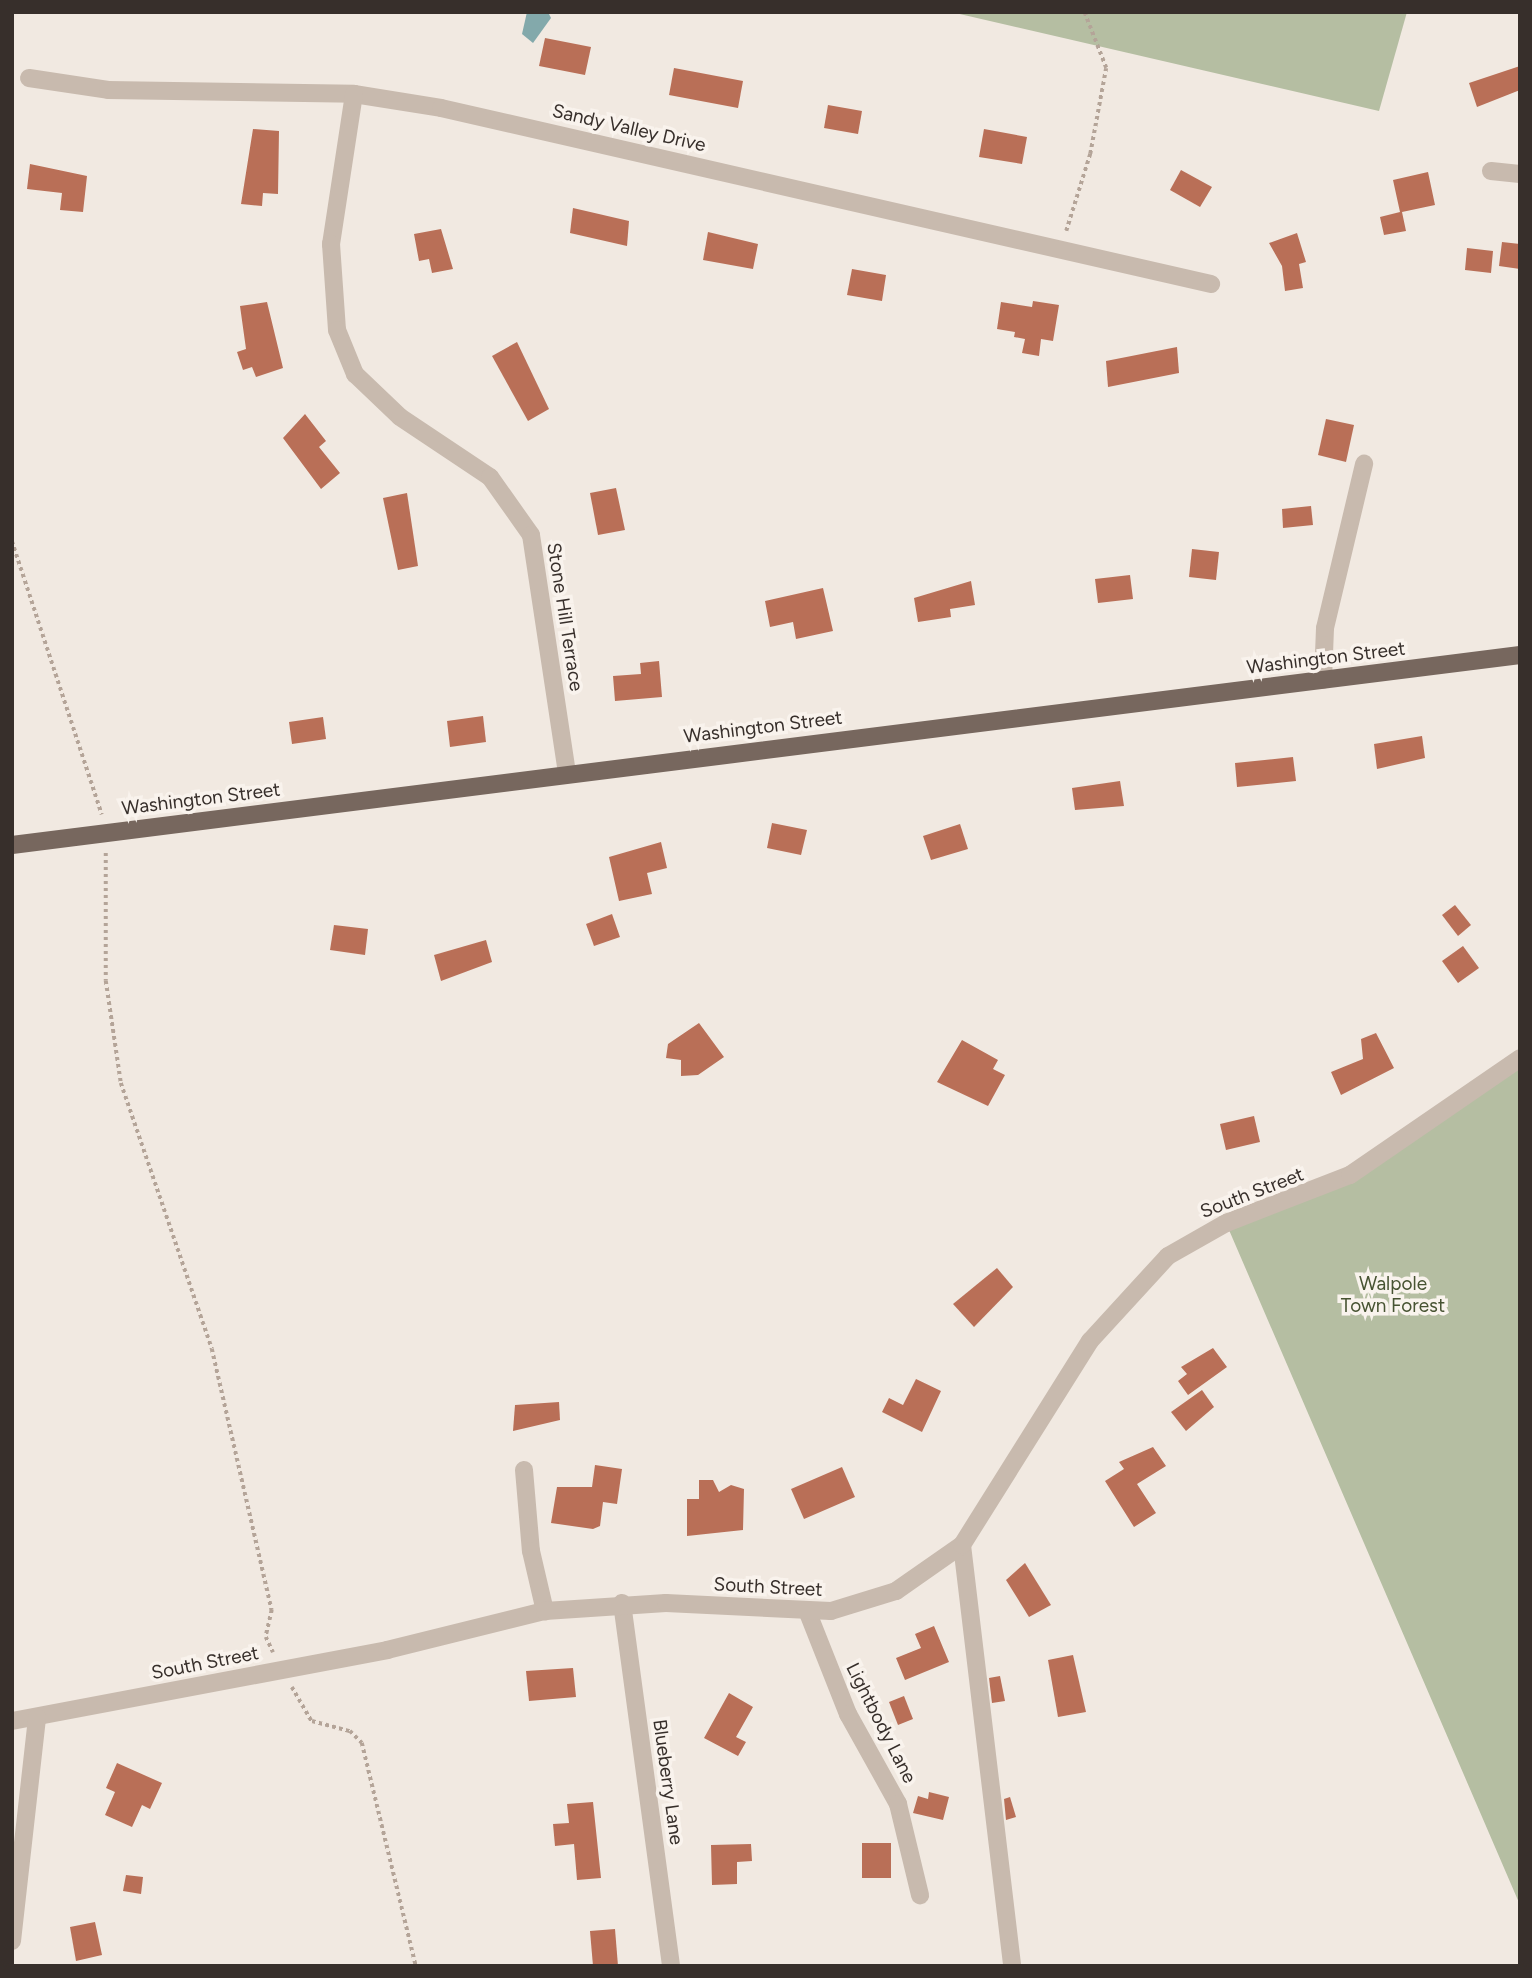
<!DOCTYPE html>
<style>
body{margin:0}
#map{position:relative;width:1532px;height:1978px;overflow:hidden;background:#f1e9e1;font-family:Figtree,sans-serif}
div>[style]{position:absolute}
.green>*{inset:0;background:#b5bea2}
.water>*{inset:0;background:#83a9ab}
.building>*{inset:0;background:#b96f57}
.path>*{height:3.5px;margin-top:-1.75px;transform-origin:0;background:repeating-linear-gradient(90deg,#b4a498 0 3.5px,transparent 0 7px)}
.minor>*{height:18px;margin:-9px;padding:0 9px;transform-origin:9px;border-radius:9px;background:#c8baae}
.major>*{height:18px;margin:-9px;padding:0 9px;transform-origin:9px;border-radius:9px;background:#77675e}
span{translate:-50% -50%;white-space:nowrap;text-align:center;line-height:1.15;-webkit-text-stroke:7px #f9f3ed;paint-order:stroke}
.street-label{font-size:19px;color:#372f2b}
.park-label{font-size:19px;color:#475332}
.frame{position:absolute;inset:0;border:14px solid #372f2b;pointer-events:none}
</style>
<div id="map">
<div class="green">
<div style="clip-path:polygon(951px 12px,1407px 12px,1379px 111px)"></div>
<div style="clip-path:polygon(1520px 1058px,1520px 1905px,1226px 1223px,1294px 1200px)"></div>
</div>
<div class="water">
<div style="clip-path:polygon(527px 12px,548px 12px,551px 18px,533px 43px,522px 34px)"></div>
</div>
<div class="building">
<div style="clip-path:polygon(545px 38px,591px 47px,585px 75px,539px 66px)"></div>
<div style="clip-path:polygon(1520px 66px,1520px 90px,1477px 107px,1469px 83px)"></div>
<div style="clip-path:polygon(674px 68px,743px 81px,738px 108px,669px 95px)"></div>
<div style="clip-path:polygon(828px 105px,862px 111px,858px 134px,824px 128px)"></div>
<div style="clip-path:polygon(253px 129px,279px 131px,278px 194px,263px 193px,262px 206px,241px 204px)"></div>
<div style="clip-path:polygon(984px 129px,1027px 137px,1022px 164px,979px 157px)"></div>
<div style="clip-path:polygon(30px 164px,87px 176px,83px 212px,60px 210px,62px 193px,27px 189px)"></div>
<div style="clip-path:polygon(1181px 170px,1212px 187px,1200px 207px,1170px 190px)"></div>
<div style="clip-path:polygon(1428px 172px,1435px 205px,1402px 212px,1406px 231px,1384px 235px,1380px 217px,1400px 212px,1393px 180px)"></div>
<div style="clip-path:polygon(573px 208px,629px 221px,627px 246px,570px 233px)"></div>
<div style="clip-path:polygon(441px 229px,453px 269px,432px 273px,429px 259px,419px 261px,414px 234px)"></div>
<div style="clip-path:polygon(708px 232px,758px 244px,753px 269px,703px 260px)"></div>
<div style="clip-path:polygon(1297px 233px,1306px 262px,1299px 264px,1303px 288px,1285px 291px,1282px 266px,1269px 243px)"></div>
<div style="clip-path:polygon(1502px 242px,1520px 244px,1520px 269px,1499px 266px)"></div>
<div style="clip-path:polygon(1467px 248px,1493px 251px,1491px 273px,1465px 270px)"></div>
<div style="clip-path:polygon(852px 269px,886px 275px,882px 301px,847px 295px)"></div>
<div style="clip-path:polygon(1033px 301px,1059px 305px,1053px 341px,1041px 339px,1039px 356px,1022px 353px,1025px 339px,1014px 337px,1015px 332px,997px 329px,1001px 302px,1032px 307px)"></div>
<div style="clip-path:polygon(267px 302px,283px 368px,256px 377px,252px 367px,243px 370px,237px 352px,246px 349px,240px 306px)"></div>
<div style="clip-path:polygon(517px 342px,549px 409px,528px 421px,492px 356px)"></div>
<div style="clip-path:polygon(1177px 347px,1179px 373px,1108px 387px,1106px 361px)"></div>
<div style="clip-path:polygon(305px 414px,326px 441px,319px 447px,340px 473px,321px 489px,283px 438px)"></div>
<div style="clip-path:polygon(1326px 419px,1354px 425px,1346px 462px,1318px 455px)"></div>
<div style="clip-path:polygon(616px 488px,625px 530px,598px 535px,590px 493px)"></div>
<div style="clip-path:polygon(407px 493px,418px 566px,398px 570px,383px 498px)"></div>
<div style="clip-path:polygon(1311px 506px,1313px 525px,1283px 528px,1282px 509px)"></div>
<div style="clip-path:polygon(1192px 549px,1219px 552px,1216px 580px,1189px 577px)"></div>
<div style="clip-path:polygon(1130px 575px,1133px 599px,1098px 603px,1095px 579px)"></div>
<div style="clip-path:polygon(971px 581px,975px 605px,950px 609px,951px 617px,918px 622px,914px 598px)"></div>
<div style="clip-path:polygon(823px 588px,833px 631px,796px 639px,793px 622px,770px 627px,765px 601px)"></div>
<div style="clip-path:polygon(659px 661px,662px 697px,615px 701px,613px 676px,641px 674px,640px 663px)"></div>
<div style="clip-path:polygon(483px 716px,486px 742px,450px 747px,447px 721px)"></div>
<div style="clip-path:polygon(323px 717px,326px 739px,292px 744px,289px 722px)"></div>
<div style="clip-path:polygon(1422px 736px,1425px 758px,1377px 769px,1374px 744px)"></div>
<div style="clip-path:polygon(1293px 757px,1296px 781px,1237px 787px,1235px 763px)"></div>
<div style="clip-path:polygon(1120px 781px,1124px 806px,1075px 810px,1072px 788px)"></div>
<div style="clip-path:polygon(772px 823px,807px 830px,801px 855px,767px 848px)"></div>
<div style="clip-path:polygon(960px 824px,968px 849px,931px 860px,923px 836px)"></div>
<div style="clip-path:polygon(661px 842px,667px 868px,647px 873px,652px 894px,619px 901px,609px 857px)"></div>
<div style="clip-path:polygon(1455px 905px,1471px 925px,1458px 936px,1442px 915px)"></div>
<div style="clip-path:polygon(612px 914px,620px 937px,594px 946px,586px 924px)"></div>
<div style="clip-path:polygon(334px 925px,368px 929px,365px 955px,330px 950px)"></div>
<div style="clip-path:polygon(486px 940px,492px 962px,441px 981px,434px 955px)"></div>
<div style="clip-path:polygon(1463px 946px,1479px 968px,1458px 983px,1442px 961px)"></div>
<div style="clip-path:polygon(699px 1023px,724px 1057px,698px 1075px,681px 1076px,681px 1060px,666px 1058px,668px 1044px)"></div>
<div style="clip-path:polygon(1376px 1033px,1394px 1068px,1341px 1095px,1331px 1072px,1363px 1059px,1361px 1039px)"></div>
<div style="clip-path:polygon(962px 1040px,998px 1060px,993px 1069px,1005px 1075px,988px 1106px,937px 1082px)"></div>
<div style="clip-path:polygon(1254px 1116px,1260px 1142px,1226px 1150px,1220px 1124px)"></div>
<div style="clip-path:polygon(997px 1268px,1013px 1287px,974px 1327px,953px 1304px)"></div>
<div style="clip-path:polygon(1213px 1348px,1227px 1367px,1188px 1395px,1178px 1381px,1187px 1374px,1181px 1367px)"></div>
<div style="clip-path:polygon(916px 1379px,941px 1391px,922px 1432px,882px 1412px,889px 1398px,903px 1405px)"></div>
<div style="clip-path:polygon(1202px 1390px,1214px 1407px,1186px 1431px,1171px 1412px)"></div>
<div style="clip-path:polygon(559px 1402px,560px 1420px,513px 1431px,515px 1405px)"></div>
<div style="clip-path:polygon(1153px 1447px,1166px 1466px,1137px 1484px,1156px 1513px,1134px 1527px,1105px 1481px,1124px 1469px,1119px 1462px)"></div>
<div style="clip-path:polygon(595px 1465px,622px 1469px,617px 1504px,603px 1502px,600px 1526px,593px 1529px,551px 1523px,557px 1487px,592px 1487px)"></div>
<div style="clip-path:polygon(842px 1467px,855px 1497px,804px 1519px,791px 1489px)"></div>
<div style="clip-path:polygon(699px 1480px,713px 1480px,719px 1492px,731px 1485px,744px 1489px,743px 1530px,687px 1536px,687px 1499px,699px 1499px)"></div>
<div style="clip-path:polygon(1025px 1563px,1051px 1605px,1029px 1617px,1006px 1580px)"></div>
<div style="clip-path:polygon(934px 1626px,949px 1662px,905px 1680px,896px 1658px,921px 1648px,915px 1634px)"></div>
<div style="clip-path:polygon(1073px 1655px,1086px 1712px,1058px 1717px,1048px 1660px)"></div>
<div style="clip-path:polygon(573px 1668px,576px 1697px,529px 1701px,526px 1671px)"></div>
<div style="clip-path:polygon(1000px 1676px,1005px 1701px,992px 1703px,989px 1678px)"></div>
<div style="clip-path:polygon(729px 1693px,753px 1707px,736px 1737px,746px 1742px,738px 1756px,704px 1738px)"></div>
<div style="clip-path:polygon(904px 1696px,913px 1719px,898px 1725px,889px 1702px)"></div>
<div style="clip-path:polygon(117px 1763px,162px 1783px,150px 1809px,142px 1805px,132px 1827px,105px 1815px,115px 1792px,106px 1788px)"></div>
<div style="clip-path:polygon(929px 1792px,949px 1797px,943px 1820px,913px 1813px,918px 1796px,928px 1799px)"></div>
<div style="clip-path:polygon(1010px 1797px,1016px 1817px,1006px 1820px,1004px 1799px)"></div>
<div style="clip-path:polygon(593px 1802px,601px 1878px,577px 1880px,574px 1844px,555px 1846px,553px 1824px,569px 1823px,567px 1804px)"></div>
<div style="clip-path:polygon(862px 1843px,891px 1843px,891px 1878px,862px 1878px)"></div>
<div style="clip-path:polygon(751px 1844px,752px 1861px,737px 1862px,737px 1884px,712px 1885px,711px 1845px)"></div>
<div style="clip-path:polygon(126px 1875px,143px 1877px,141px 1894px,123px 1891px)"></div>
<div style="clip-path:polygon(95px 1922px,102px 1955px,76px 1961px,70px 1927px)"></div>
<div style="clip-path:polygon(615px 1929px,618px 1966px,593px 1966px,590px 1931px)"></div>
</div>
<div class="path">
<div style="left:1066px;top:231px;width:81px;rotate:-72.7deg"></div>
<div style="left:1090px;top:154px;width:87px;rotate:-79.5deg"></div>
<div style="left:1106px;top:68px;width:60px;rotate:-111.4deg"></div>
<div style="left:12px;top:541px;width:288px;rotate:71.8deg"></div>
<div style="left:106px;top:853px;width:128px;rotate:90deg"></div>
<div style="left:106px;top:981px;width:103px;rotate:81.6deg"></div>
<div style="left:121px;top:1083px;width:281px;rotate:71.1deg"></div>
<div style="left:212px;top:1349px;width:268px;rotate:77.1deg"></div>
<div style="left:272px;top:1610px;width:28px;rotate:103deg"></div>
<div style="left:266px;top:1637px;width:17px;rotate:65deg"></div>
<div style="left:292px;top:1687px;width:39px;rotate:60deg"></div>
<div style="left:312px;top:1721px;width:39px;rotate:15deg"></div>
<div style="left:350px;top:1731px;width:17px;rotate:45deg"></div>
<div style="left:362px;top:1743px;width:229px;rotate:76.4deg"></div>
</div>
<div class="minor">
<div style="left:29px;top:78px;width:80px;rotate:8.6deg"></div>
<div style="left:108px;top:90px;width:246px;rotate:0.9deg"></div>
<div style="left:354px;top:94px;width:88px;rotate:9.1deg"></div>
<div style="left:441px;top:108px;width:790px;rotate:12.88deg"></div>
<div style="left:354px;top:94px;width:152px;rotate:98.7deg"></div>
<div style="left:331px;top:244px;width:86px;rotate:86deg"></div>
<div style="left:337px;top:330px;width:48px;rotate:67.8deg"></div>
<div style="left:355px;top:374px;width:62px;rotate:43.7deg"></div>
<div style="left:400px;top:417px;width:108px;rotate:33.7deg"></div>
<div style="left:490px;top:477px;width:71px;rotate:54.7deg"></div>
<div style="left:531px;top:535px;width:240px;rotate:81.4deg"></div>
<div style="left:1491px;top:171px;width:29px;rotate:6deg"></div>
<div style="left:1323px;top:680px;width:52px;rotate:-87.8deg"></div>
<div style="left:1325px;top:628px;width:169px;rotate:-76.6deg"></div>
<div style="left:524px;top:1470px;width:81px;rotate:85.1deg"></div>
<div style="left:531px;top:1551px;width:62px;rotate:76.9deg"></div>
<div style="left:962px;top:1545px;width:424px;rotate:83.2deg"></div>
<div style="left:622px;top:1603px;width:366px;rotate:82.3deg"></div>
<div style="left:808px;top:1613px;width:109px;rotate:68.4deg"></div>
<div style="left:848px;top:1714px;width:103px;rotate:60.9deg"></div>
<div style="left:898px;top:1804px;width:94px;rotate:76.4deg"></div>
<div style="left:12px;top:1721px;width:382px;rotate:-10.7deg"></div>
<div style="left:387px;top:1650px;width:163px;rotate:-13.9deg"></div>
<div style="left:545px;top:1611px;width:121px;rotate:-3.8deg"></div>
<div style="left:666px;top:1603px;width:165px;rotate:2.8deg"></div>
<div style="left:831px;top:1611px;width:68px;rotate:-17.1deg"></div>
<div style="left:896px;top:1591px;width:80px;rotate:-34.9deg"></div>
<div style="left:962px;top:1545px;width:241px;rotate:-57.9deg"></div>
<div style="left:1090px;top:1341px;width:115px;rotate:-47.5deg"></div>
<div style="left:1168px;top:1256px;width:67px;rotate:-29.6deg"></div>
<div style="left:1226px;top:1223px;width:133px;rotate:-21.2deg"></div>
<div style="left:1350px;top:1175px;width:206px;rotate:-34.5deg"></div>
<div style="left:12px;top:1941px;width:225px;rotate:-83.6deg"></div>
</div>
<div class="major">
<div style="left:12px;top:845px;width:1520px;rotate:-7.18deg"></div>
</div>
<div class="street-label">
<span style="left:629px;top:128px;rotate:13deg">Sandy Valley Drive</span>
<span style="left:565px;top:617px;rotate:81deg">Stone Hill Terrace</span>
<span style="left:1326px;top:658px;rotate:-7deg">Washington Street</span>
<span style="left:763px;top:727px;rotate:-7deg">Washington Street</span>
<span style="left:201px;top:799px;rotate:-7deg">Washington Street</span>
<span style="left:1252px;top:1193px;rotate:-21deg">South Street</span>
<span style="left:768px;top:1587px;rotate:3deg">South Street</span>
<span style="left:205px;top:1663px;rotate:-11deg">South Street</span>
<span style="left:881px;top:1723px;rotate:63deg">Lightbody Lane</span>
<span style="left:668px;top:1782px;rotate:82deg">Blueberry Lane</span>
</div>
<div class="park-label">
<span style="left:1393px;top:1295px">Walpole<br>Town Forest</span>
</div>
<div class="frame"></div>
</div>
